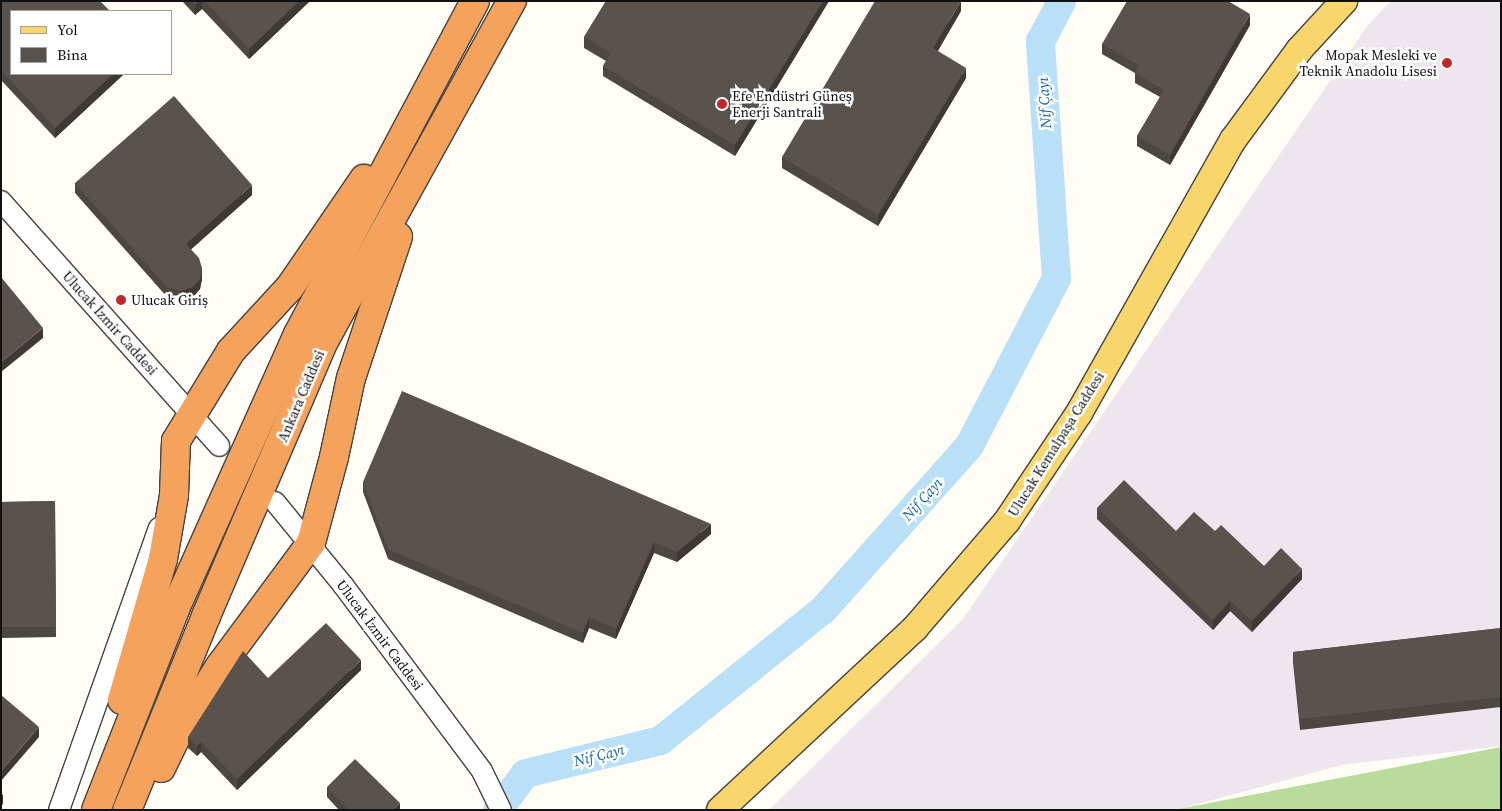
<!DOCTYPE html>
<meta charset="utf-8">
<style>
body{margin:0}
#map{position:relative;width:1502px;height:811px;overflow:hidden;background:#fffdf5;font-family:"Source Serif 4",serif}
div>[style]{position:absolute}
.industrial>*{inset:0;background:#eee6ef}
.forest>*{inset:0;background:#b9dc9c}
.river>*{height:29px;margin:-14.5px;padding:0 14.5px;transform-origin:14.5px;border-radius:14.5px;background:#b9e0f7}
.roads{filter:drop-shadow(1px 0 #444) drop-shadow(-1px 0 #444) drop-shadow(0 1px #444) drop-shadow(0 -1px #444)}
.minor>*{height:20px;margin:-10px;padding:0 10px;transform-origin:10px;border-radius:10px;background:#fff}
.major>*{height:26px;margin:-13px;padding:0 13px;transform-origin:13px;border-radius:13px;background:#f9d66b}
.highway>*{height:28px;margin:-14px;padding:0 14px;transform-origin:14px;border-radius:14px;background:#f5a25d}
.wall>*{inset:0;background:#4d4742}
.shaded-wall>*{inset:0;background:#3f3936}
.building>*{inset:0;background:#5a524d}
.dots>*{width:14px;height:14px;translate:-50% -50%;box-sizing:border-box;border:2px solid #fff;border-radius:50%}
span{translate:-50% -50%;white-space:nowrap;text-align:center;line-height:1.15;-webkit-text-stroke:5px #fff;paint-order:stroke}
.poi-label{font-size:14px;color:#111}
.right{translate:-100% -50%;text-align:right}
.left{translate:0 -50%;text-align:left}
.street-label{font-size:14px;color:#111}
.water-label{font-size:15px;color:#1768a6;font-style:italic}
.frame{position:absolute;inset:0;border:2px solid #111;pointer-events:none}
.legend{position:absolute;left:10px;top:10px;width:162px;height:65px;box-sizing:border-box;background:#fff;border:1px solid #a0a0a0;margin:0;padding:6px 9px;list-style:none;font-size:15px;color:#111}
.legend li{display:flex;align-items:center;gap:10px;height:25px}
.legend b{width:25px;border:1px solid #a0a0a0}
</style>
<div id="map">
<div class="industrial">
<div style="clip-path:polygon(1391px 1px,1501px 1px,1501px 746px,1342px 765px,1176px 810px,769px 810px,963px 619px,1368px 25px)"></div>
</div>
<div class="forest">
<div style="clip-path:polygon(1501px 747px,1501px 810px,1173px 810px)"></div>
</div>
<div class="river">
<div style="left:497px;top:810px;width:46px;rotate:-52.9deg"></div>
<div style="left:525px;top:773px;width:139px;rotate:-13.7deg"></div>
<div style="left:660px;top:740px;width:209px;rotate:-38.8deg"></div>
<div style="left:823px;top:609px;width:220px;rotate:-48.3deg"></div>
<div style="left:969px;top:445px;width:188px;rotate:-62.5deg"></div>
<div style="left:1056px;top:278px;width:238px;rotate:-93.9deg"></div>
<div style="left:1040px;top:41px;width:45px;rotate:-62.3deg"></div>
</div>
<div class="roads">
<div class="minor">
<div style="left:1px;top:201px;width:328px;rotate:48.3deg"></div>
<div style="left:275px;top:502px;width:107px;rotate:50.7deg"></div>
<div style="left:343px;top:585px;width:232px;rotate:53.2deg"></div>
<div style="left:482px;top:771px;width:43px;rotate:64deg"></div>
<div style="left:59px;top:810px;width:299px;rotate:-70.5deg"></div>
</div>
<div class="major">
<div style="left:720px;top:810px;width:267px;rotate:-43deg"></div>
<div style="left:915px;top:628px;width:141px;rotate:-49.3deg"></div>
<div style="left:1007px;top:521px;width:130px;rotate:-56.3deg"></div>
<div style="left:1079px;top:413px;width:313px;rotate:-60.6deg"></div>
<div style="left:1233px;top:140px;width:112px;rotate:-53.7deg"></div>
<div style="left:1299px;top:50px;width:67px;rotate:-47.4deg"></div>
</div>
<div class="highway">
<div style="left:122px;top:700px;width:147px;rotate:-73.8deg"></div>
<div style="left:163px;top:559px;width:65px;rotate:-80.2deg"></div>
<div style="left:174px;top:495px;width:54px;rotate:-87.9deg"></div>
<div style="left:176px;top:441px;width:105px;rotate:-58.6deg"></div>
<div style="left:231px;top:351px;width:87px;rotate:-47.3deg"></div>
<div style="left:290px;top:287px;width:131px;rotate:-55.6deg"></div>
<div style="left:161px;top:768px;width:37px;rotate:-64deg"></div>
<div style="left:177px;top:735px;width:81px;rotate:-58.1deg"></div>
<div style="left:220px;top:666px;width:153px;rotate:-53.5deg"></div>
<div style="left:311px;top:543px;width:89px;rotate:-75deg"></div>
<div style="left:334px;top:457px;width:81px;rotate:-77.9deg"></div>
<div style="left:351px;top:378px;width:149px;rotate:-71.6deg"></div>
<div style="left:96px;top:810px;width:216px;rotate:-68.5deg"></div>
<div style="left:175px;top:609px;width:301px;rotate:-65.9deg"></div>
<div style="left:298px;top:334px;width:377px;rotate:-62deg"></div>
<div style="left:127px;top:810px;width:209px;rotate:-67.8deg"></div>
<div style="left:206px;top:616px;width:299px;rotate:-66.8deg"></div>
<div style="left:324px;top:341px;width:389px;rotate:-61.1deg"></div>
</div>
</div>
<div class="wall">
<div style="clip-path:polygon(1px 1px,124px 74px,55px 138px,1px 80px)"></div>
<div style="clip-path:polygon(182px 1px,310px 1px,249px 59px,202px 9px,195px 15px)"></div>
<div style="clip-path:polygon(606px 1px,829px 1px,735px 156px,603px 76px,603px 66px,606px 61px,584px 48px,584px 37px)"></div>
<div style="clip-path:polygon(961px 11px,938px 51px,966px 78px,878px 226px,782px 168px,782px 157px)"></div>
<div style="clip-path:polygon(1250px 25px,1170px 165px,1137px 146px,1137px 136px,1160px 97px,1135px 83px,1135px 73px,1102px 54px,1102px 44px)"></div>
<div style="clip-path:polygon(75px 183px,252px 195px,191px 249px,202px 279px,200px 289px,193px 297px,180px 302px,167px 297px,75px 193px)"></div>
<div style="clip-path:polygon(363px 482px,711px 534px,677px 562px,654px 553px,616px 639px,589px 628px,583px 643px,388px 559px,363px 492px)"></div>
<div style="clip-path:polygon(55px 501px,56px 637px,1px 638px,1px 502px)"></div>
<div style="clip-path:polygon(1097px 508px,1176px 531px,1215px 531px,1264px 566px,1302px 579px,1252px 632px,1230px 611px,1213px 630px,1097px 519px)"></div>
<div style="clip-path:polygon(1501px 628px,1501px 707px,1300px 730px,1293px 662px,1293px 652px)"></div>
<div style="clip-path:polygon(361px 670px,237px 790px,201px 752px,197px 756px,188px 748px,188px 737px,268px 678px)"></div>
<div style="clip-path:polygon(327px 787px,400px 810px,339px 810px,327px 797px)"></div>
</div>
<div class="shaded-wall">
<div style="clip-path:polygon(199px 1px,202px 1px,202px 9px,195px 15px,195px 5px)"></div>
<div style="clip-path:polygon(299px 1px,310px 1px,249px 59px,249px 49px)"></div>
<div style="clip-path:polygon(823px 1px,829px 1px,735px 156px,735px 145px)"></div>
<div style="clip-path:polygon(961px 1px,961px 11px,933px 58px,933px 48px)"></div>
<div style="clip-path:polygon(1250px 14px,1250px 25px,1170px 165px,1170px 155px)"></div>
<div style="clip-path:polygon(966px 68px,966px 78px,878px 226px,878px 215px)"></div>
<div style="clip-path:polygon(113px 74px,124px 74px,55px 138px,55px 128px)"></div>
<div style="clip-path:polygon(252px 185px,252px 195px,186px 254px,186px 244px)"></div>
<div style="clip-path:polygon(202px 268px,202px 279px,200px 289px,193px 297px,180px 302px,180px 291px)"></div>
<div style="clip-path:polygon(43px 328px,43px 338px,1px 372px,1px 362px)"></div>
<div style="clip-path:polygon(711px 524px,711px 534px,677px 562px,677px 552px)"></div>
<div style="clip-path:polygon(654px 542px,654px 553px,616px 639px,616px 629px)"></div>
<div style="clip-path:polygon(1302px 569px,1302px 579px,1252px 632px,1252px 621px)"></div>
<div style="clip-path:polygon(1230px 601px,1230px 611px,1213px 630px,1213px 620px)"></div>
<div style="clip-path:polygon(589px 617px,589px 628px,583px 643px,583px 633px)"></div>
<div style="clip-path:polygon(361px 660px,361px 670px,237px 790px,237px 779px)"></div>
<div style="clip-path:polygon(39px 727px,39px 737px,1px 781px,1px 771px)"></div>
<div style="clip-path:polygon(201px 742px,201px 752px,197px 756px,197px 746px)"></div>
<div style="clip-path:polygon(3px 794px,3px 804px,1px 806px,1px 796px)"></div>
<div style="clip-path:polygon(400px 803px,400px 810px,393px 810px)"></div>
</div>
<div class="building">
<div style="clip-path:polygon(1px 1px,100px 1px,110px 11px,11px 11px,11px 74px,113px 74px,55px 128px,1px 70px)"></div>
<div style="clip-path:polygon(192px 1px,199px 1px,195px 5px)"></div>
<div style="clip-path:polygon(205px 1px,299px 1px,249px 49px)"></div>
<div style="clip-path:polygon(606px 1px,823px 1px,735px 145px,603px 66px,611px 53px,584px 37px)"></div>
<div style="clip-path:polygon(875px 1px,961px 1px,933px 48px,966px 68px,878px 215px,782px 157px)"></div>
<div style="clip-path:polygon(1127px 1px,1228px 1px,1250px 14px,1170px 155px,1137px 136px,1164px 90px,1135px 73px,1139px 65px,1102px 44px)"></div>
<div style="clip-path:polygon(174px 96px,252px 185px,186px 244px,199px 258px,202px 268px,200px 279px,193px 287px,180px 291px,167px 287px,75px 183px)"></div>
<div style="clip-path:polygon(1px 277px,43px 328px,1px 362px)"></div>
<div style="clip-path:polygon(402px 391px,711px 524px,677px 552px,654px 542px,616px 629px,589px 617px,583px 633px,388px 549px,363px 482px)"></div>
<div style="clip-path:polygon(1124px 480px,1176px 531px,1194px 512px,1215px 531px,1221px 525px,1264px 566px,1281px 548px,1302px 569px,1252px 621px,1230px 601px,1213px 620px,1097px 508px)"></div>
<div style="clip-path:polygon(55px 501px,56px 627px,1px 627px,1px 502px)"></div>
<div style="clip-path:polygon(326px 623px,361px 660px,237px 779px,201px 742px,197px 746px,188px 737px,243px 651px,268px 678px)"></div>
<div style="clip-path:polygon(1501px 628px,1501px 697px,1300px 719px,1293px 652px)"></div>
<div style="clip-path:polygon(1px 695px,39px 727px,1px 771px)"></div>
<div style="clip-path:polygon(355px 759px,400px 803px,393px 810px,349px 810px,327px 787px)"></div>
</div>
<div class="dots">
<div style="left:1447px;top:63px;background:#c4262e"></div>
<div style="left:722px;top:104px;background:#c4262e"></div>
<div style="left:121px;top:300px;background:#c4262e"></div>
</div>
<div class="poi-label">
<span class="right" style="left:1437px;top:63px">Mopak Mesleki ve<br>Teknik Anadolu Lisesi</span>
<span class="left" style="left:732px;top:104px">Efe Endüstri Güneş<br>Enerji Santrali</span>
<span class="left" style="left:131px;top:300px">Ulucak Giriş</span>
</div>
<div class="street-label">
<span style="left:110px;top:323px;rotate:48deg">Ulucak İzmir Caddesi</span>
<span style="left:301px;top:396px;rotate:-67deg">Ankara Caddesi</span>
<span style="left:1056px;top:444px;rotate:-58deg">Ulucak Kemalpaşa Caddesi</span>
<span style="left:380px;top:635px;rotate:53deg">Ulucak İzmir Caddesi</span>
</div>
<div class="water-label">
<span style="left:1044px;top:103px;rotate:-94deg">Nif Çayı</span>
<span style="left:922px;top:499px;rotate:-48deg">Nif Çayı</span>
<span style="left:599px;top:755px;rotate:-14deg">Nif Çayı</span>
</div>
<div class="frame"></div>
<ul class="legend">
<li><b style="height:6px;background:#f9d66b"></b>Yol</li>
<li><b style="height:14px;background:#5a524d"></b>Bina</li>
</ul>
</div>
